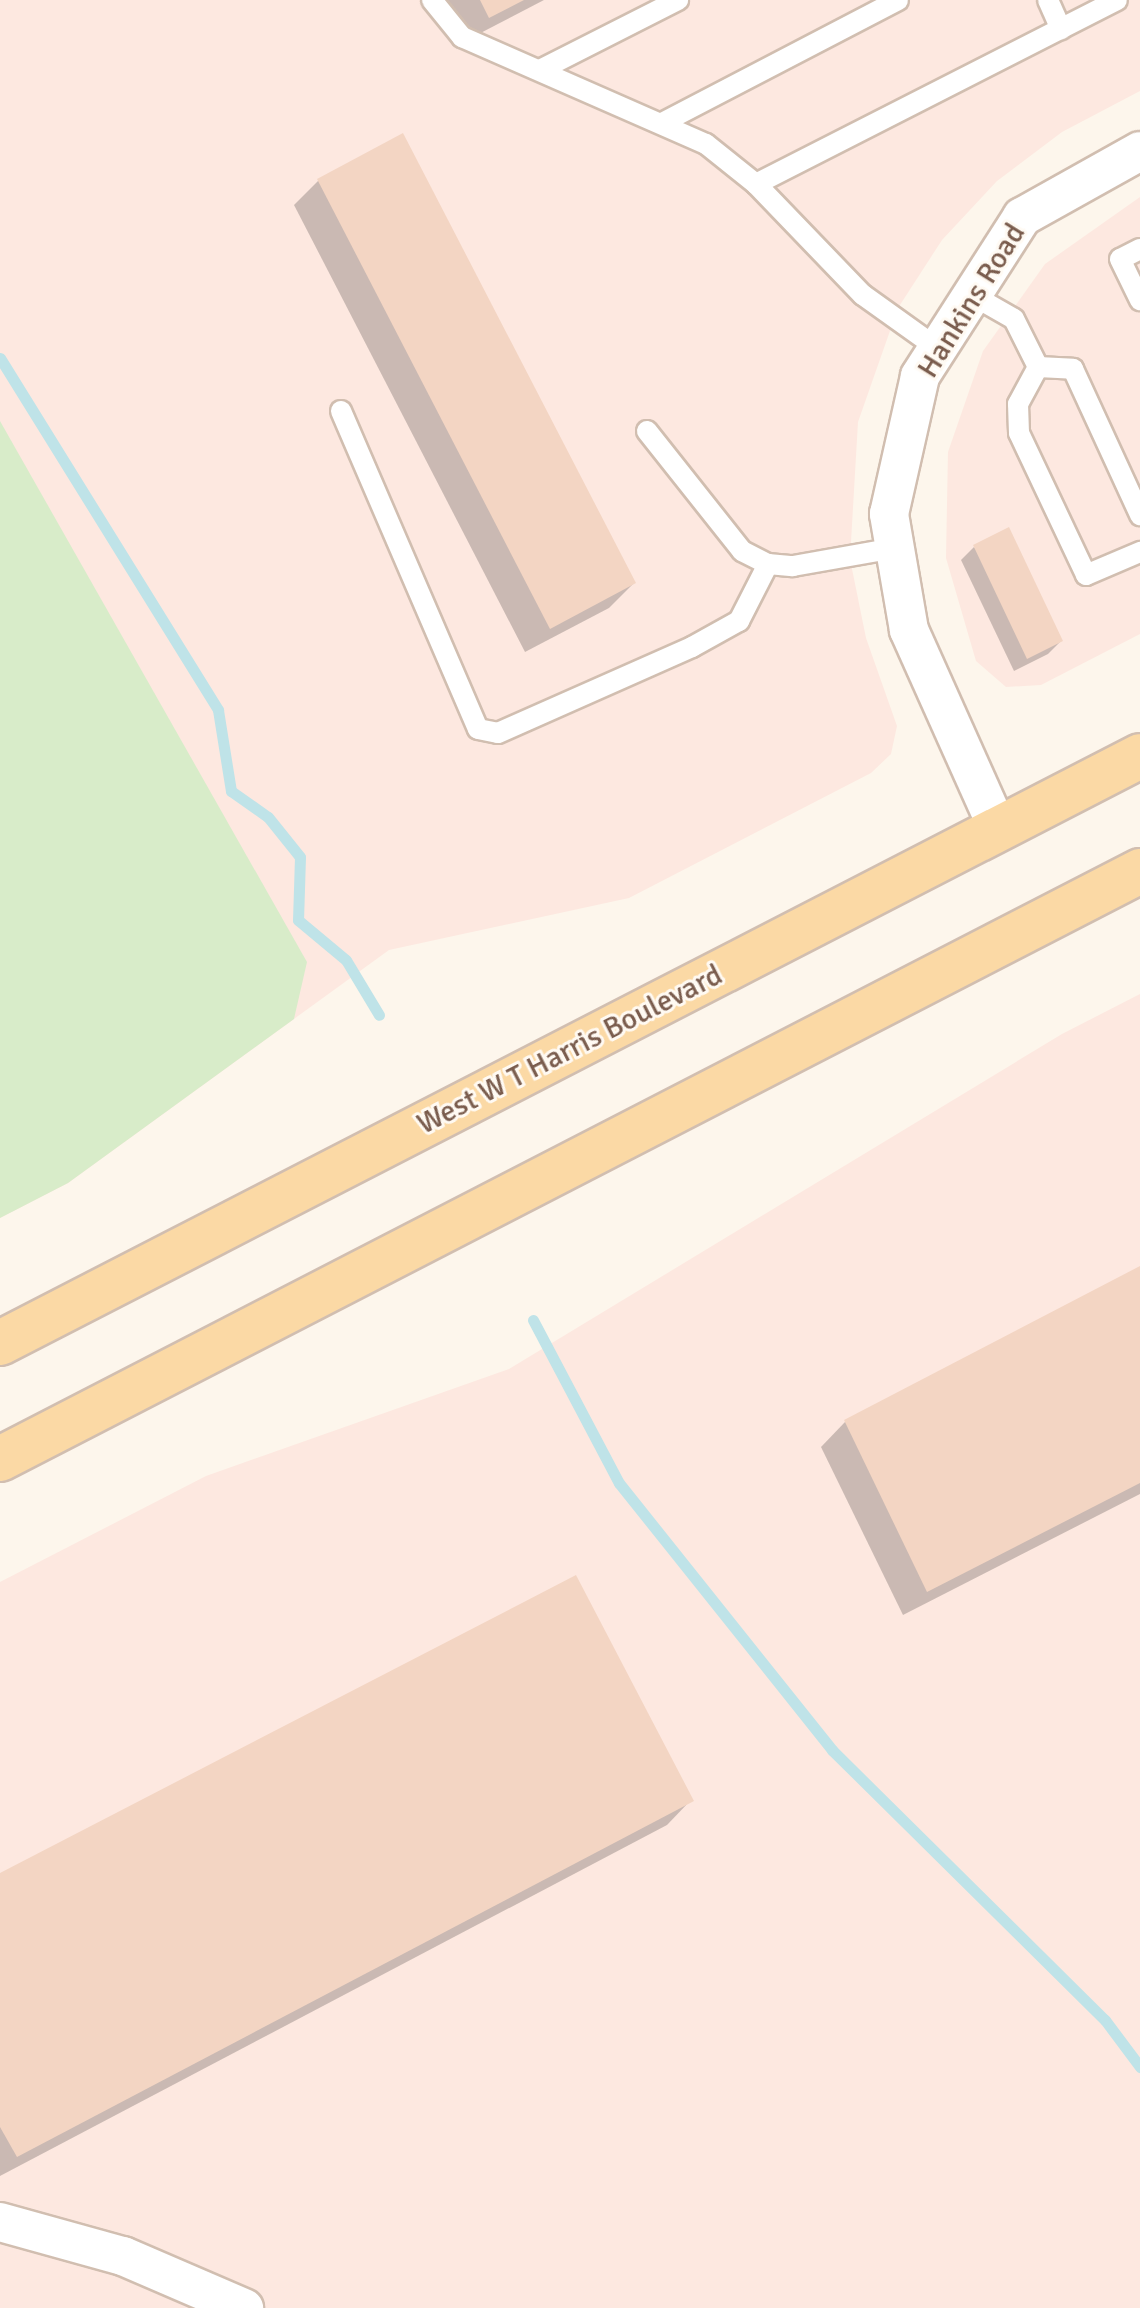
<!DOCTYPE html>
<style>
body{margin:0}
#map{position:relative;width:1140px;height:2308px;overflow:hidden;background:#fdf6ec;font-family:Signika,sans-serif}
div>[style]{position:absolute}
.commercial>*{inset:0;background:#fde8e0}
.green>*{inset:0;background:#d8ecc9}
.shadow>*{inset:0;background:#0003}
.stream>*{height:11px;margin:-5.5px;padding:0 5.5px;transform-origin:5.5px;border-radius:5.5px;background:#bfe3e8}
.building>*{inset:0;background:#f3d5c3}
.roads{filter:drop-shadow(2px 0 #d1beb0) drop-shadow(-2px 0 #d1beb0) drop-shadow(0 2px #d1beb0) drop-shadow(0 -2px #d1beb0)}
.service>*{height:20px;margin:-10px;padding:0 10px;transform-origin:10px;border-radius:10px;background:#fff}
.minor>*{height:38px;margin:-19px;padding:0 19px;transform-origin:19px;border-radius:19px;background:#fff}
.primary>*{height:44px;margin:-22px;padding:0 22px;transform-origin:22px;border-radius:22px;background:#fbd9a5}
span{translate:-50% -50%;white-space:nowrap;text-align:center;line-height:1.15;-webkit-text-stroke:6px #fffaf3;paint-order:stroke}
.street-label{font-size:30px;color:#7a5c4d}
</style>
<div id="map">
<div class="commercial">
<div style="clip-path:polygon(0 0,1140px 0,1140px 91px,1062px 132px,997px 181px,942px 240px,898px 308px,858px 422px,850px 559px,866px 638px,897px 726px,891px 754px,871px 773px,629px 898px,389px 950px,68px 1183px,0 1218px)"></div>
<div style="clip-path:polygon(1140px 197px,1140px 634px,1041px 685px,1006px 687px,976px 661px,946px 558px,948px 452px,983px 351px,1045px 264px)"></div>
<div style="clip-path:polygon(1140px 994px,1140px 2308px,0 2308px,0 1582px,206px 1476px,509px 1369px,1062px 1034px)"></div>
</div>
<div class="green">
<div style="clip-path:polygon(0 421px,307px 962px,294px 1019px,68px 1183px,0 1218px)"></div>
</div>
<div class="shadow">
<div style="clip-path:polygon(444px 0,544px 0,465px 41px)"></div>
<div style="clip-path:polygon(319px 180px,634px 583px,609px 608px,525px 652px,294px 205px)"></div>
<div style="clip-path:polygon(974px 547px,1061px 641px,1048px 654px,1014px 671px,961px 560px)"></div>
<div style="clip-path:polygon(1140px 1269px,1140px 1494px,903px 1615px,821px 1447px,845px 1422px)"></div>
<div style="clip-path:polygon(691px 1800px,667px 1825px,0 2176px,0 1876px)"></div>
</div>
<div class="stream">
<div style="left:0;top:358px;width:414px;rotate:58.2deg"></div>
<div style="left:218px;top:710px;width:82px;rotate:80.9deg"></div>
<div style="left:231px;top:791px;width:45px;rotate:35.1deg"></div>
<div style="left:268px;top:817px;width:51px;rotate:51.3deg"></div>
<div style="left:300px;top:857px;width:63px;rotate:91.8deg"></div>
<div style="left:298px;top:920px;width:62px;rotate:39.8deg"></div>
<div style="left:346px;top:960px;width:64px;rotate:59deg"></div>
<div style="left:533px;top:1320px;width:184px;rotate:62.2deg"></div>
<div style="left:619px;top:1483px;width:342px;rotate:51.4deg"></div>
<div style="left:832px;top:1750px;width:384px;rotate:44.7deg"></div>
<div style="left:1105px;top:2020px;width:59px;rotate:53.3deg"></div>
</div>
<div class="building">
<div style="clip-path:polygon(480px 0,524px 0,489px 18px)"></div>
<div style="clip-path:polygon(403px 133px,636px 583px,550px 629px,317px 179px)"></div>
<div style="clip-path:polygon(1009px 527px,1063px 641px,1027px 659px,973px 545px)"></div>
<div style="clip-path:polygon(1140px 1266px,1140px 1483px,927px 1592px,844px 1420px)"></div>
<div style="clip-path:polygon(576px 1575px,694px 1801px,17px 2157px,0 2127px,0 1873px)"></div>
</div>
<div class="roads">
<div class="service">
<div style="left:432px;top:0;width:48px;rotate:51deg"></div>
<div style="left:462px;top:37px;width:266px;rotate:23.7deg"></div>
<div style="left:706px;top:144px;width:64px;rotate:38.7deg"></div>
<div style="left:756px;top:184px;width:154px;rotate:46.1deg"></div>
<div style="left:863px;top:295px;width:91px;rotate:35.6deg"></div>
<div style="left:1048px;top:0;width:32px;rotate:66deg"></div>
<div style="left:540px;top:70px;width:155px;rotate:-26.9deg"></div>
<div style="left:662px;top:123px;width:266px;rotate:-27.5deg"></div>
<div style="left:756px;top:184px;width:405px;rotate:-27deg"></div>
<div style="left:1140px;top:249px;width:22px;rotate:153deg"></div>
<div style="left:1120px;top:259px;width:46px;rotate:64deg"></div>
<div style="left:972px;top:295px;width:48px;rotate:29.7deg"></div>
<div style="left:1014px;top:319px;width:54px;rotate:63.4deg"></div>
<div style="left:1038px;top:367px;width:42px;rotate:118.4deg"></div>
<div style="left:1018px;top:404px;width:29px;rotate:88deg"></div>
<div style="left:1019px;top:433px;width:157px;rotate:64.7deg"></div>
<div style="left:1086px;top:575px;width:59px;rotate:-23.1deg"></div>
<div style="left:1038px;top:367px;width:35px;rotate:3deg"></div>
<div style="left:1073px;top:369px;width:161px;rotate:65.3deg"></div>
<div style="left:341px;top:411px;width:346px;rotate:66.7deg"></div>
<div style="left:478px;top:729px;width:20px;rotate:11deg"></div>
<div style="left:498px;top:733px;width:212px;rotate:-23.9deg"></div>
<div style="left:692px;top:647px;width:54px;rotate:-29deg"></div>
<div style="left:739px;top:621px;width:64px;rotate:-63deg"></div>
<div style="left:647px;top:431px;width:153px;rotate:51.6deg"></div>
<div style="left:742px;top:551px;width:29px;rotate:27deg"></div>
<div style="left:768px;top:564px;width:25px;rotate:5deg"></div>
<div style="left:793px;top:566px;width:104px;rotate:-10deg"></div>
</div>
<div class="minor">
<div style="left:998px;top:829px;width:218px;rotate:-114.1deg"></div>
<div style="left:909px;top:630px;width:118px;rotate:-99.8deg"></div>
<div style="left:889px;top:514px;width:141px;rotate:-77.3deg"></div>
<div style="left:920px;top:376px;width:189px;rotate:-57.3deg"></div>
<div style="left:1022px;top:217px;width:135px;rotate:-29.2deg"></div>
<div style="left:0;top:2222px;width:128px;rotate:15.5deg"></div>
<div style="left:123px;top:2256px;width:132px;rotate:23.3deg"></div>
</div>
<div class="primary">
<div style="left:0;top:1343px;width:1282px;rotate:-27.24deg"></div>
<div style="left:0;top:1459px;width:1283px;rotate:-27.28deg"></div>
</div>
</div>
<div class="street-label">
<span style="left:972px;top:301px;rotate:-58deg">Hankins Road</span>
<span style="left:570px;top:1050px;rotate:-27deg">West W T Harris Boulevard</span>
</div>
</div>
